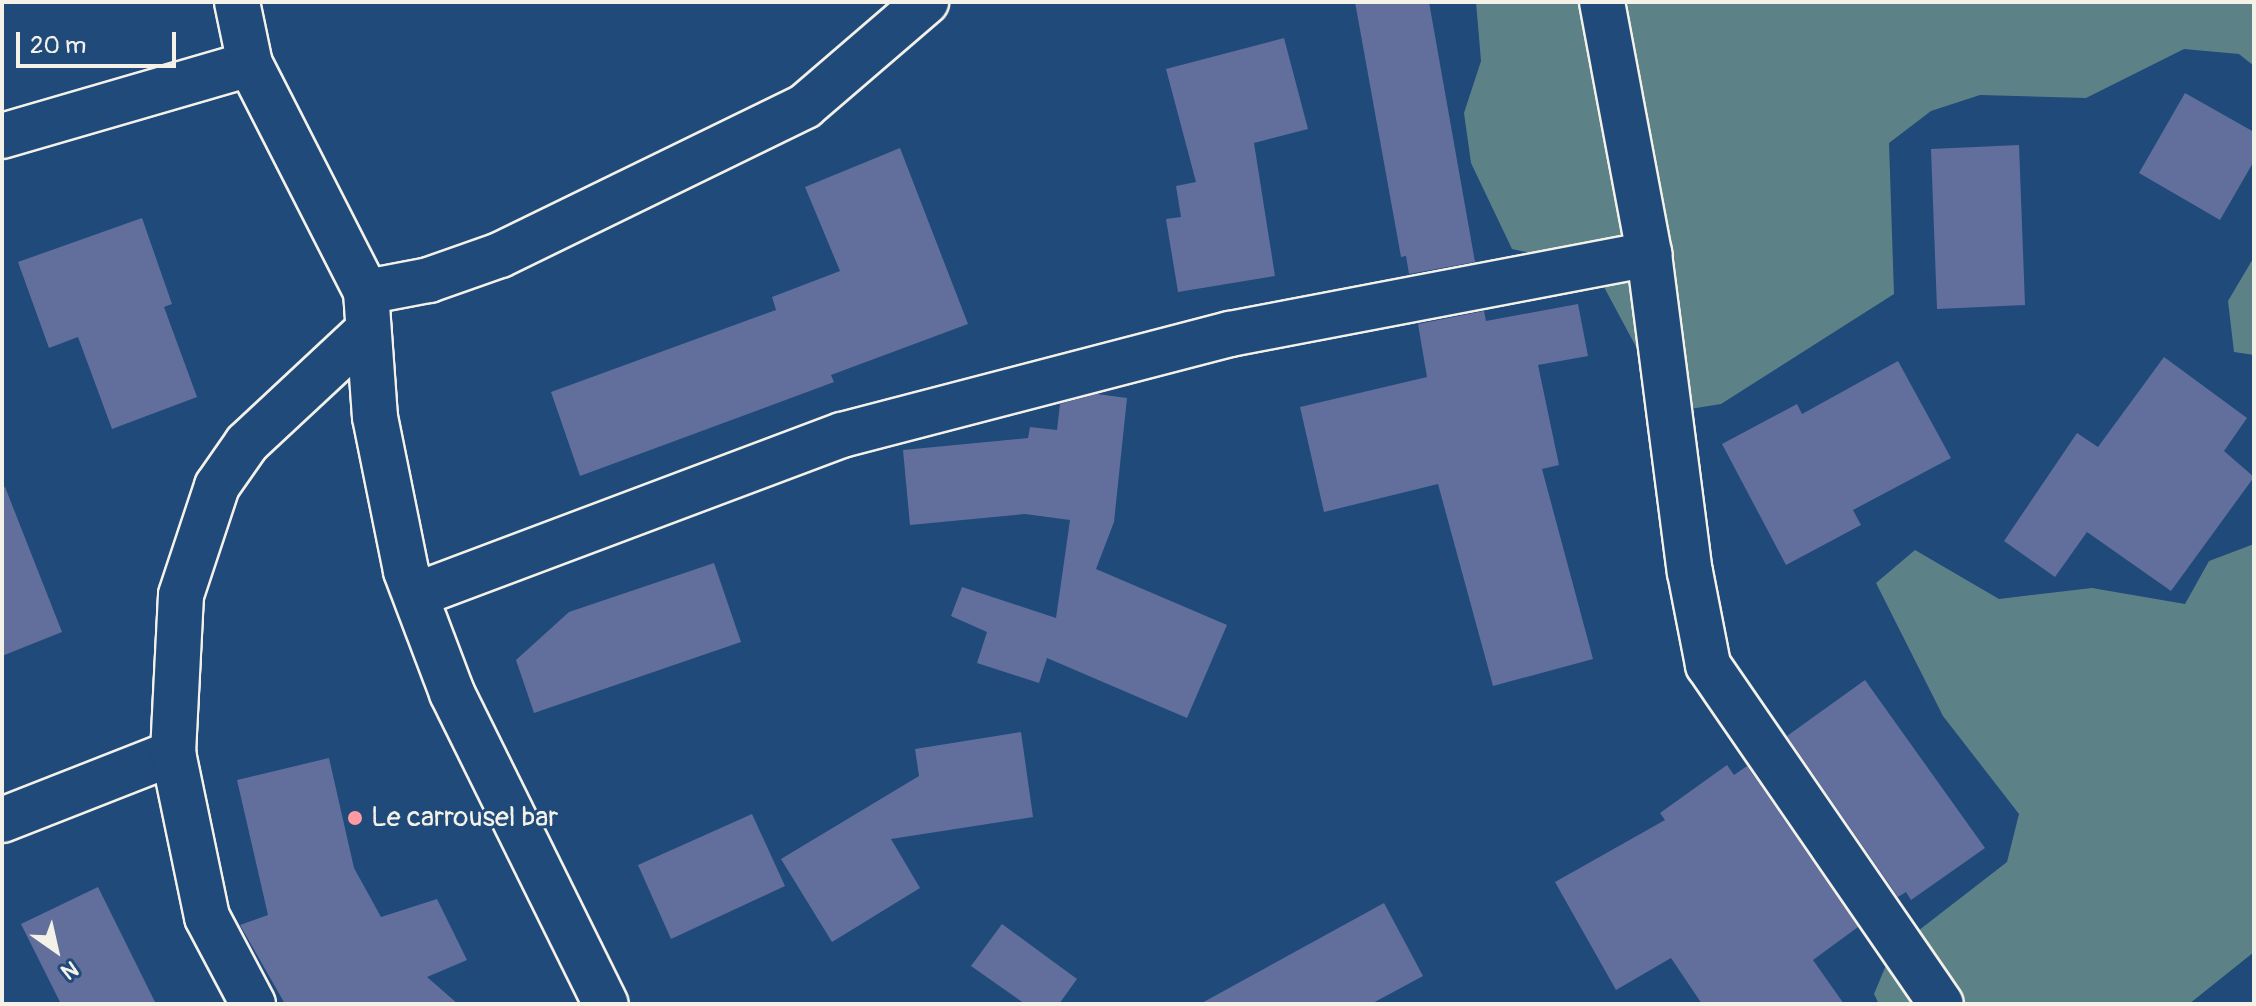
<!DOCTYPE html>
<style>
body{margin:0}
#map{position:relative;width:2256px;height:1006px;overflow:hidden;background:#1f4a7a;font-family:Pangolin,sans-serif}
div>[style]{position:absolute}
.green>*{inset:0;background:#5c8287}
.building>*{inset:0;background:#626f9c}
.roads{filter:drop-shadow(2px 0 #f4f1e8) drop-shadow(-2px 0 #f4f1e8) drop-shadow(0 2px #f4f1e8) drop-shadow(0 -2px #f4f1e8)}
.minor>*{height:44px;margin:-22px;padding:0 22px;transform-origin:22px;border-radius:22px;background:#1f4a7a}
.dots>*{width:22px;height:22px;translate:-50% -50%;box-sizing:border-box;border:4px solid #1f4a7a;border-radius:50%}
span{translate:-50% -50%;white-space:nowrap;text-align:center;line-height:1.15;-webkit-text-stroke:6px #1f4a7a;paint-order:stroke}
.poi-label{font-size:28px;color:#f4f1e8}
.left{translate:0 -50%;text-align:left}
.frame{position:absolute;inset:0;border:4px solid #f4f1e8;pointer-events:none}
.north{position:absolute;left:16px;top:910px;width:80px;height:80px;-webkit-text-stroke:6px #1f4a7a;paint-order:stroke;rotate:146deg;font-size:22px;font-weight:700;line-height:32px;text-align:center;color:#f4f1e8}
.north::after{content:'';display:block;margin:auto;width:28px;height:36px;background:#f4f1e8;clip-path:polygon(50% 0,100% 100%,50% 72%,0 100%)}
.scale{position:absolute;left:16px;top:32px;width:160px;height:36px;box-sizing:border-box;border:4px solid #f4f1e8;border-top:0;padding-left:10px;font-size:24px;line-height:28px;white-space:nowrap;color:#f4f1e8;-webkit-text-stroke:6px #1f4a7a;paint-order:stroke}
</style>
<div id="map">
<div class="green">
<div style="clip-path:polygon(1476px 2px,2254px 2px,2254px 66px,2239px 54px,2184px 49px,2086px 98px,1980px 95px,1931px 111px,1889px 143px,1894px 294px,1721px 404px,1671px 412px,1604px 287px,1563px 260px,1512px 249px,1471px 163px,1464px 113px,1481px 61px)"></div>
<div style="clip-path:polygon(2254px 257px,2254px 355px,2234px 352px,2228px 301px)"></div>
<div style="clip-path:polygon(2254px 544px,2254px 952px,2189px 1004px,1879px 1004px,1874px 994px,1892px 951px,2007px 862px,2019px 814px,1943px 716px,1876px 583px,1915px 550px,1999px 599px,2092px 588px,2185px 604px,2209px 561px)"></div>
</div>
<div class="building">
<div style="clip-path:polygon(1355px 2px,1429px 2px,1475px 262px,1409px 274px,1406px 256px,1401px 257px)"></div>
<div style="clip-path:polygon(1284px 38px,1308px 129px,1254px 143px,1275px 276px,1178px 292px,1166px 219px,1181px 217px,1176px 186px,1196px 182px,1166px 69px)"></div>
<div style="clip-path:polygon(2185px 93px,2254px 132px,2254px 161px,2220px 220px,2139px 173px)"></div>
<div style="clip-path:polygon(2019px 145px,2025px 305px,1937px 309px,1931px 149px)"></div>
<div style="clip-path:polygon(900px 148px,968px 324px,831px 375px,834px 382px,580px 476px,551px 392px,776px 310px,772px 297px,840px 271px,805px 187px)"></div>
<div style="clip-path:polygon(142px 218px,172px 304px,164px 307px,197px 397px,112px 429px,78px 337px,49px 348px,18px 262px)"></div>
<div style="clip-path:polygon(1578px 304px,1588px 356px,1538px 365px,1559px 465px,1542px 469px,1593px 659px,1493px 686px,1438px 484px,1324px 512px,1300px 407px,1427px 377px,1418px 324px,1484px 311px,1486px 321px)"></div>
<div style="clip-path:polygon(2164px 357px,2247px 418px,2224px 451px,2254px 477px,2171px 591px,2087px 532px,2055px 577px,2004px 541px,2077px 433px,2098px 447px)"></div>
<div style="clip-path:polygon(1898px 361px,1951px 458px,1853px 510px,1861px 525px,1786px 565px,1722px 444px,1797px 404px,1802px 414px)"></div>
<div style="clip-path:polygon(1097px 394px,1127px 398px,1114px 522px,1096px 569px,1227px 625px,1187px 718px,1047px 658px,1039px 683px,977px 663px,987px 632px,951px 616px,962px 587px,1056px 618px,1070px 520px,1025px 514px,910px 525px,903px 450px,1028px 438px,1030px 427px,1057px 430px,1060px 404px)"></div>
<div style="clip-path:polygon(5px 487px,62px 632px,2px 656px,2px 488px)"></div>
<div style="clip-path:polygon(714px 563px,741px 642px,534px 713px,516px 660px,569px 612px)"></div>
<div style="clip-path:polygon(1865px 680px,1985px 848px,1911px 900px,1906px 892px,1898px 897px,1787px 736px)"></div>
<div style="clip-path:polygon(1021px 732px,1033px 817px,891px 839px,920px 888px,832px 942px,781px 859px,919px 776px,915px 749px)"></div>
<div style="clip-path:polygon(329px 758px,354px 868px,381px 917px,437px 899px,467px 960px,427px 977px,458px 1004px,285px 1004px,240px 925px,268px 915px,237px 780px)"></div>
<div style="clip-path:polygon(1727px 765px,1734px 775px,1747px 766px,1858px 927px,1813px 960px,1844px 1004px,1702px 1004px,1671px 958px,1616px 990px,1555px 882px,1665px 820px,1660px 813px)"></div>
<div style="clip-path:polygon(752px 814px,785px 886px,671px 939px,638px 865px)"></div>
<div style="clip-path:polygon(98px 887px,156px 1004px,61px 1004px,21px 924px)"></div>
<div style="clip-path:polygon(1384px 903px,1423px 976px,1371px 1004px,1200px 1004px)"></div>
<div style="clip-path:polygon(1002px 924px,1077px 979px,1059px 1004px,1025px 1004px,971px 966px)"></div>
</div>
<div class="roads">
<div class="minor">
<div style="left:237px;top:2px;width:63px;rotate:78.2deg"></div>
<div style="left:250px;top:64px;width:256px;rotate:63deg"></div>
<div style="left:366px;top:292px;width:125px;rotate:85.9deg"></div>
<div style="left:375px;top:417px;width:157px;rotate:78.6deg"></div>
<div style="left:406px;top:571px;width:130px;rotate:69.3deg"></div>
<div style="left:452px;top:693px;width:347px;rotate:63.7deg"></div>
<div style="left:1602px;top:2px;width:256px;rotate:79.4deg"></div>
<div style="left:1649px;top:254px;width:321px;rotate:82.7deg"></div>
<div style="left:1690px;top:572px;width:95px;rotate:79deg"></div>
<div style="left:1708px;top:665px;width:411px;rotate:55.5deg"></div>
<div style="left:2px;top:136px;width:258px;rotate:-16.2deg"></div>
<div style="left:366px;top:292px;width:64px;rotate:-10.8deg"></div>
<div style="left:429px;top:280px;width:75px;rotate:-19.4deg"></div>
<div style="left:500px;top:255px;width:339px;rotate:-26deg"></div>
<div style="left:805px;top:106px;width:160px;rotate:-40.7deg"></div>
<div style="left:416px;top:595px;width:455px;rotate:-20.6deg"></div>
<div style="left:842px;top:435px;width:401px;rotate:-14.6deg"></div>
<div style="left:1230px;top:334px;width:427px;rotate:-10.8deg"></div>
<div style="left:2px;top:820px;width:184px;rotate:-21.4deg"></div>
<div style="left:253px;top:1004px;width:98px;rotate:-117.9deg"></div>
<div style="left:207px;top:917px;width:167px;rotate:-101.7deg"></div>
<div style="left:173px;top:753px;width:158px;rotate:-87.1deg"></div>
<div style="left:181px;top:595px;width:115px;rotate:-71.7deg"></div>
<div style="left:217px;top:486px;width:52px;rotate:-55.1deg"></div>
<div style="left:247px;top:443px;width:164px;rotate:-43deg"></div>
</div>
</div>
<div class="dots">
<div style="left:355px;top:818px;background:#ff9aa2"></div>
</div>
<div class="poi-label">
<span class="left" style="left:371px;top:818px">Le carrousel bar</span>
</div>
<div class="frame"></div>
<div class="north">N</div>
<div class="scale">20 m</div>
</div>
